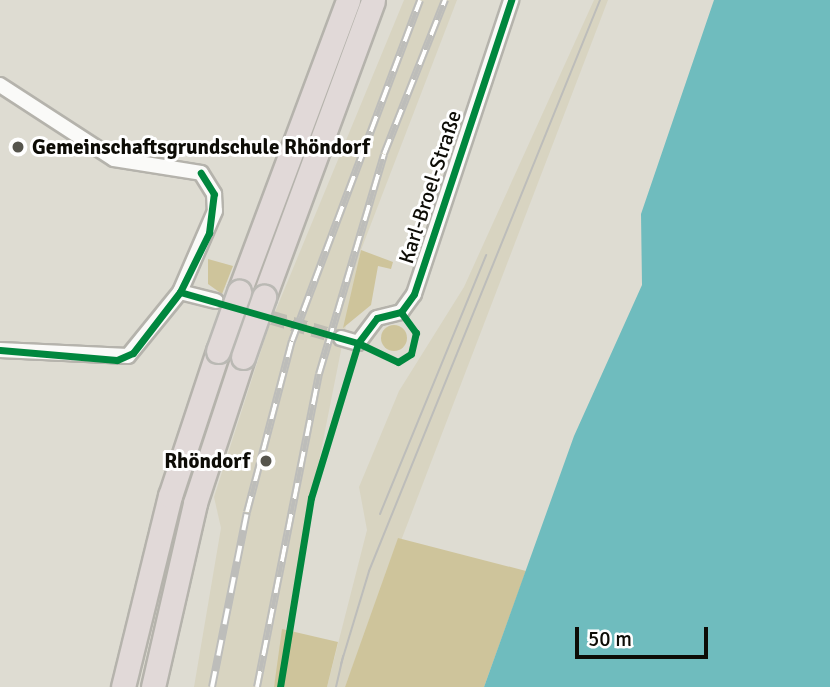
<!DOCTYPE html>
<meta charset="utf-8">
<style>
body{margin:0}
#map{position:relative;width:830px;height:687px;overflow:hidden;background:#dedcd2;font-family:Signika,sans-serif}
div>[style]{position:absolute}
.built>*{inset:0;background:#d8d4c1}
.green>*{inset:0;background:#cec49b}
.round{border-radius:50%}
.water>*{inset:0;background:#6fbcbe}
.minor-tunnel>*{height:14px;margin-top:-7px;transform-origin:0;background:repeating-linear-gradient(90deg,#bfbdb3 0 14px,transparent 0 21px)}
.roads{filter:drop-shadow(2px 0 #b5b3ac) drop-shadow(-2px 0 #b5b3ac) drop-shadow(0 2px #b5b3ac) drop-shadow(0 -2px #b5b3ac)}
.minor>*{height:14px;margin:-7px;padding:0 7px;transform-origin:7px;border-radius:7px;background:#fafaf8}
.trunk>*{height:23px;margin:-11.5px;padding:0 11.5px;transform-origin:11.5px;border-radius:11.5px;background:#e1d9d8}
.tram>*{height:2px;margin:-1px;padding:0 1px;transform-origin:1px;border-radius:1px;background:#bdbdba}
.rail>*{height:8px;margin-top:-4px;transform-origin:0;background:repeating-linear-gradient(90deg,#fff 0 16px,#bdbdba 0 32px);box-sizing:border-box;border-block:2px solid #bdbdba}
.bridges{filter:drop-shadow(2px 0 #bab9b4) drop-shadow(-2px 0 #bab9b4) drop-shadow(0 2px #bab9b4) drop-shadow(0 -2px #bab9b4)}
.trunk-bridge>*{height:23px;margin:-11.5px;padding:0 11.5px;transform-origin:11.5px;border-radius:11.5px;background:#e1d9d8}
.cycleway>*{height:7px;margin:-3.5px;padding:0 3.5px;transform-origin:3.5px;border-radius:3.5px;background:#00873e}
.dots>*{width:19px;height:19px;translate:-50% -50%;box-sizing:border-box;border:4px solid #fff;border-radius:50%}
span{translate:-50% -50%;white-space:nowrap;text-align:center;line-height:1.15;-webkit-text-stroke:6px #fff;paint-order:stroke}
.poi-label{font-size:21px;color:#0d0c06;font-weight:700}
.left{translate:0 -50%;text-align:left}
.right{translate:-100% -50%;text-align:right}
.street-label{font-size:21px;color:#0d0c06}
.scale{position:absolute;left:575px;top:627px;width:133px;height:32px;box-sizing:border-box;border:4px solid #0d0c06;border-top:0;padding-left:9px;font-size:21px;line-height:24px;white-space:nowrap;color:#0d0c06;-webkit-text-stroke:5px #fff;paint-order:stroke}
</style>
<div id="map">
<div class="built">
<div style="clip-path:polygon(404px 0,457px 0,361px 250px,274px 687px,194px 687px,221px 528px,214px 497px,268px 329px)"></div>
<div style="clip-path:polygon(594px 0,608px 0,345px 687px,327px 687px,367px 530px,359px 487px,399px 391px,464px 287px)"></div>
</div>
<div class="green">
<div style="clip-path:polygon(361px 250px,393px 262px,391px 269px,378px 266px,371px 305px,343px 328px)"></div>
<div style="clip-path:polygon(208px 259px,233px 266px,222px 294px,208px 284px)"></div>
<div class="round" style="left:381px;top:325px;width:26px;height:26px"></div>
<div style="clip-path:polygon(398px 538px,526px 571px,484px 687px,345px 687px)"></div>
<div style="clip-path:polygon(282px 629px,338px 642px,327px 687px,274px 687px)"></div>
</div>
<div class="water">
<div style="clip-path:polygon(714px 0,830px 0,830px 687px,484px 687px,574px 436px,642px 285px,641px 214px)"></div>
</div>
<div class="minor-tunnel">
<div style="left:252px;top:312px;width:93px;rotate:16.3deg"></div>
</div>
<div class="roads">
<div class="minor">
<div style="left:0;top:85px;width:136px;rotate:33deg"></div>
<div style="left:114px;top:159px;width:88px;rotate:9.1deg"></div>
<div style="left:201px;top:173px;width:25px;rotate:58deg"></div>
<div style="left:214px;top:194px;width:17px;rotate:87deg"></div>
<div style="left:215px;top:211px;width:88px;rotate:113.4deg"></div>
<div style="left:180px;top:292px;width:82px;rotate:129.1deg"></div>
<div style="left:128px;top:356px;width:128px;rotate:-177.3deg"></div>
<div style="left:180px;top:292px;width:37px;rotate:14deg"></div>
<div style="left:341px;top:338px;width:18px;rotate:16deg"></div>
<div style="left:358px;top:343px;width:31px;rotate:-53deg"></div>
<div style="left:377px;top:318px;width:25px;rotate:-14deg"></div>
<div style="left:401px;top:312px;width:22px;rotate:-54deg"></div>
<div style="left:414px;top:294px;width:310px;rotate:-71.7deg"></div>
</div>
<div class="trunk">
<div style="left:239px;top:292px;width:312px;rotate:-69.5deg"></div>
<div style="left:264px;top:297px;width:316px;rotate:-69.8deg"></div>
<div style="left:123px;top:687px;width:197px;rotate:-76.2deg"></div>
<div style="left:170px;top:496px;width:153px;rotate:-71.7deg"></div>
<div style="left:153px;top:687px;width:189px;rotate:-77.1deg"></div>
<div style="left:195px;top:503px;width:154px;rotate:-71.8deg"></div>
</div>
</div>
<div class="tram">
<div style="left:380px;top:514px;width:280px;rotate:-67.7deg"></div>
<div style="left:341px;top:664px;width:97px;rotate:-73.2deg"></div>
<div style="left:369px;top:571px;width:616px;rotate:-67.97deg"></div>
<div style="left:336px;top:687px;width:32px;rotate:-77deg"></div>
</div>
<div class="rail">
<div style="left:212px;top:687px;width:178px;rotate:-78.7deg"></div>
<div style="left:247px;top:512px;width:177px;rotate:-75.3deg"></div>
<div style="left:292px;top:341px;width:364px;rotate:-69.4deg"></div>
<div style="left:257px;top:687px;width:319px;rotate:-78.8deg"></div>
<div style="left:319px;top:374px;width:229px;rotate:-73.5deg"></div>
<div style="left:384px;top:154px;width:166px;rotate:-68.4deg"></div>
</div>
<div class="bridges">
<div class="trunk-bridge">
<div style="left:218px;top:351px;width:63px;rotate:-70.4deg"></div>
<div style="left:243px;top:357px;width:64px;rotate:-70.7deg"></div>
</div>
</div>
<div class="cycleway">
<div style="left:180px;top:292px;width:185px;rotate:16deg"></div>
<div style="left:358px;top:343px;width:44px;rotate:25.4deg"></div>
<div style="left:398px;top:362px;width:15px;rotate:-32deg"></div>
<div style="left:411px;top:354px;width:22px;rotate:-77deg"></div>
<div style="left:416px;top:333px;width:26px;rotate:-126deg"></div>
<div style="left:0;top:350px;width:117px;rotate:4.9deg"></div>
<div style="left:117px;top:360px;width:17px;rotate:-24deg"></div>
<div style="left:133px;top:353px;width:77px;rotate:-52.4deg"></div>
<div style="left:180px;top:292px;width:66px;rotate:-63.8deg"></div>
<div style="left:209px;top:233px;width:39px;rotate:-83deg"></div>
<div style="left:214px;top:194px;width:25px;rotate:-122deg"></div>
<div style="left:280px;top:687px;width:192px;rotate:-80.7deg"></div>
<div style="left:311px;top:498px;width:162px;rotate:-73.1deg"></div>
<div style="left:358px;top:343px;width:31px;rotate:-53deg"></div>
<div style="left:377px;top:318px;width:25px;rotate:-14deg"></div>
<div style="left:401px;top:312px;width:22px;rotate:-54deg"></div>
<div style="left:414px;top:294px;width:310px;rotate:-71.7deg"></div>
</div>
<div class="dots">
<div style="left:18px;top:147px;background:#56554d"></div>
<div style="left:266px;top:461px;background:#56554d"></div>
</div>
<div class="poi-label">
<span class="left" style="left:32px;top:147px">Gemeinschaftsgrundschule Rhöndorf</span>
<span class="right" style="left:250px;top:461px">Rhöndorf</span>
</div>
<div class="street-label">
<span style="left:430px;top:187px;rotate:-72deg">Karl-Broel-Straße</span>
</div>
<div class="scale">50 m</div>
</div>
